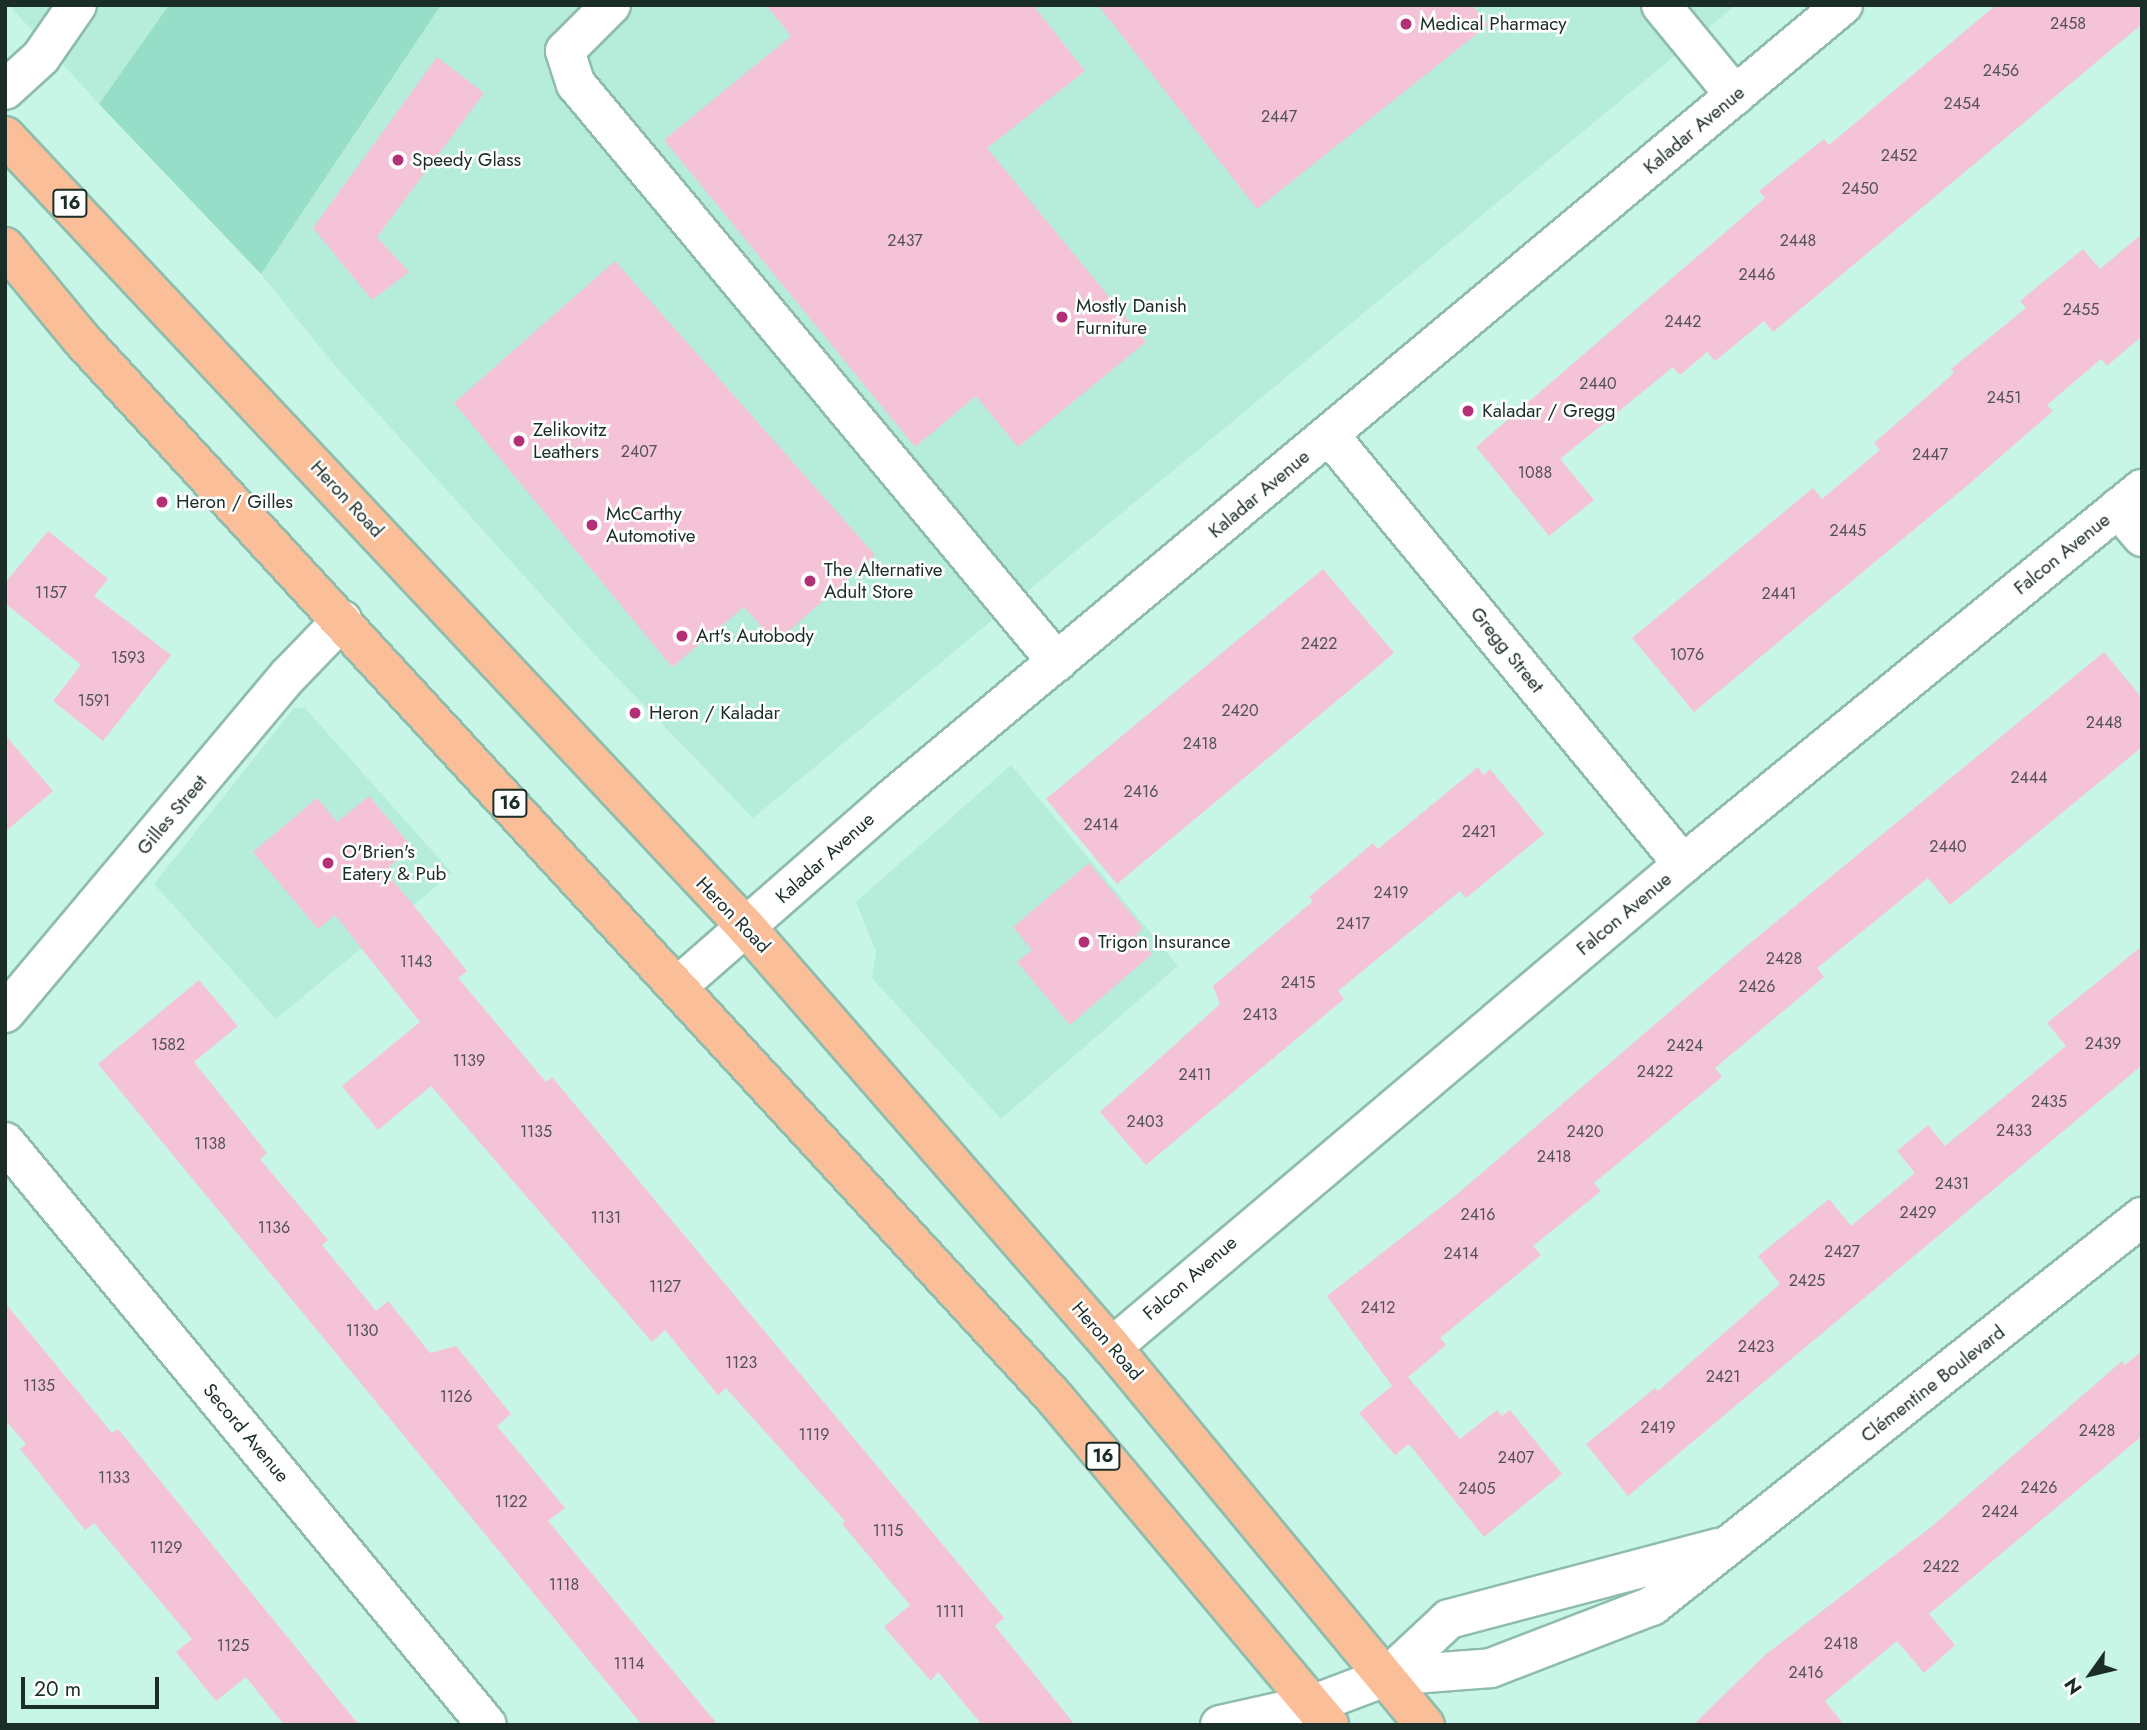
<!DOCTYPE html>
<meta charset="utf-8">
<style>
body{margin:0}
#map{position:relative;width:2147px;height:1730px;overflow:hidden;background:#c7f6e6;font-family:Jost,sans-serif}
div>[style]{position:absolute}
.built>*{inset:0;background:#b5edda}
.green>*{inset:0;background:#96dec7}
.building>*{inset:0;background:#f5c3d7}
.roads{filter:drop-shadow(2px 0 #8fbcad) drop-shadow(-2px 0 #8fbcad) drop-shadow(0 2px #8fbcad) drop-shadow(0 -2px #8fbcad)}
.minor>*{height:38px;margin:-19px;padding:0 19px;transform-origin:19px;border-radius:19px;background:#fff}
.major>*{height:38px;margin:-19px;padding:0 19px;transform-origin:19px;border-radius:19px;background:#fabf98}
.dots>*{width:19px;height:19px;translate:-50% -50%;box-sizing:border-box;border:4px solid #fff;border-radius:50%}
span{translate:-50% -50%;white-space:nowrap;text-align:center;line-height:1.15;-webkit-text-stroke:5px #fff;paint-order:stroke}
.number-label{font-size:16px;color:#525253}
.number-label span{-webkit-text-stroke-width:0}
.shield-label span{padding:2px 5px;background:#fff;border:2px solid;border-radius:5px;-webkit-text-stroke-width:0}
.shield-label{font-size:18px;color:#1b2d27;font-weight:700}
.poi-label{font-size:19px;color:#1b2d27}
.left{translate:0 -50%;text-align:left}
.street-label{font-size:19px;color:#1b2d27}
.frame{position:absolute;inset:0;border:7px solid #1b2d27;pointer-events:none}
.north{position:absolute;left:2056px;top:1639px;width:70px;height:70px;-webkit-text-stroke:5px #fff;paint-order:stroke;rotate:236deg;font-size:19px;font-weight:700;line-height:28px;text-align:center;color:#1b2d27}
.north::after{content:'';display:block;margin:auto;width:24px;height:32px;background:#1b2d27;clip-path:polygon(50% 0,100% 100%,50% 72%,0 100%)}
.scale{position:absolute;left:21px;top:1677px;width:138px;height:32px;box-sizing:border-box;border:4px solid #1b2d27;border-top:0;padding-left:9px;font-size:21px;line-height:24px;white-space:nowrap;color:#1b2d27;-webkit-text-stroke:5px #fff;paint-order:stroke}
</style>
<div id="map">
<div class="built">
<div style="clip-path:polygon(9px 5px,169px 5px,99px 104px)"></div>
<div style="clip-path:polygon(441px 5px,1736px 5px,753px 818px,597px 657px,336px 367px,261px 274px)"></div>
<div style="clip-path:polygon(294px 708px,305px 708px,452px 873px,276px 1019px,154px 884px)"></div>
<div style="clip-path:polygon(1011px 765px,1178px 966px,1001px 1119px,872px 978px,876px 951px,856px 902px)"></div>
</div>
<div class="green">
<div style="clip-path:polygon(169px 5px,441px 5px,261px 274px,99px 104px)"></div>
</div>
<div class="building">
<div style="clip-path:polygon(766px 5px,1033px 5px,1085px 71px,987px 148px,1146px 342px,1018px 447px,976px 396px,915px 447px,664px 140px,791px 36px)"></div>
<div style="clip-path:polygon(1098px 5px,1472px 5px,1488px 25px,1257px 209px)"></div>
<div style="clip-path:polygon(1996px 5px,2142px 5px,2142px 24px,1773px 332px,1764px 321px,1715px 361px,1707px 352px,1680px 375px,1673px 367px,1560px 459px,1594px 500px,1549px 536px,1476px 447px,1765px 198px,1759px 191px,1824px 139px,1829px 145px)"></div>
<div style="clip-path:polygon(437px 57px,484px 93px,377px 237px,409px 272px,372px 300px,313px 228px)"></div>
<div style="clip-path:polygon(2142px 234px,2142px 336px,2107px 366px,2101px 359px,2047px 405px,2053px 411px,1969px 484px,1694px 712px,1632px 638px,1813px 488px,1822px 499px,1880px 450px,1874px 443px,1954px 373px,1951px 369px,2026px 308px,2020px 301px,2083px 249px,2100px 269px)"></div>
<div style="clip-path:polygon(615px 261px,875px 555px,776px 642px,744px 607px,672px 667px,454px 403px)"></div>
<div style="clip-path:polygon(48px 531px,108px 579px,94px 596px,171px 655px,103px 741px,53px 701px,81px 665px,5px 603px,5px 583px)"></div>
<div style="clip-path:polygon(1323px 569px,1394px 653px,1117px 884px,1046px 799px)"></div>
<div style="clip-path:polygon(2104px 652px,2142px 698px,2142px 747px,1950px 905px,1928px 878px,1817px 968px,1824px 977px,1715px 1068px,1722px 1077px,1594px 1183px,1601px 1191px,1533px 1246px,1541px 1255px,1440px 1338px,1446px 1345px,1408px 1377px,1460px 1439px,1497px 1410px,1502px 1416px,1510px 1410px,1562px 1474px,1484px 1537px,1409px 1444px,1395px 1455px,1359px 1413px,1392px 1386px,1327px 1296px,1455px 1196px,1737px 954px)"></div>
<div style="clip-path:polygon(5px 735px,53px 791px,5px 832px)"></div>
<div style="clip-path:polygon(1478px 767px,1483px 775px,1490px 769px,1544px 834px,1466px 898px,1460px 891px,1338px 991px,1344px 999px,1146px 1165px,1100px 1112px,1220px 1004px,1213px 986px,1313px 901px,1309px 897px,1373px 843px,1378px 849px)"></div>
<div style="clip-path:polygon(369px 796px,412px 847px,380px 875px,392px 879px,467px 971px,458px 978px,546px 1082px,552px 1077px,1004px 1618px,995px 1626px,1075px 1725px,982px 1725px,938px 1672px,931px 1681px,884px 1627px,910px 1605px,842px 1524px,845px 1521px,726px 1388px,718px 1395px,665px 1330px,652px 1342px,431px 1086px,378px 1130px,342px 1086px,420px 1022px,335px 915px,318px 929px,253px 852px,317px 798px,337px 822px)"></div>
<div style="clip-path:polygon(1089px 863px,1143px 928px,1136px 935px,1152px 954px,1070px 1025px,1017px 962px,1032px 950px,1013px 927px)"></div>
<div style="clip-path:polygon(2142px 946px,2142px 1065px,1628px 1496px,1586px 1444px,1655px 1388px,1658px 1391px,1780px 1284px,1758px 1256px,1829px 1199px,1851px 1226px,1915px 1173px,1897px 1151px,1928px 1125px,1945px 1146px,2066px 1046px,2047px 1023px)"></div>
<div style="clip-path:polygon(199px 980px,238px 1026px,194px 1062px,267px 1153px,260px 1159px,328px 1240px,322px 1245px,376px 1311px,388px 1301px,430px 1353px,456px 1346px,511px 1414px,497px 1426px,565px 1508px,548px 1521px,718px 1725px,642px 1725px,98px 1064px)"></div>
<div style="clip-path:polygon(5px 1303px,112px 1433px,118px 1429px,359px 1725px,284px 1725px,246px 1677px,216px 1701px,176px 1652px,192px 1639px,94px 1523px,85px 1530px,20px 1449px,26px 1444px,5px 1420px)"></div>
<div style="clip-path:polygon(2142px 1351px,2142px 1436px,1929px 1614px,1955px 1645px,1924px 1673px,1897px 1641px,1825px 1701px,1844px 1725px,1693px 1725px,1765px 1655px,1931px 1527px,2122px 1361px,2125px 1365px)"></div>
</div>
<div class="roads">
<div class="minor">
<div style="left:611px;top:5px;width:65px;rotate:135deg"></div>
<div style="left:565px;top:51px;width:35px;rotate:72deg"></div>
<div style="left:576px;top:84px;width:752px;rotate:50.23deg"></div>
<div style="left:1661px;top:5px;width:117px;rotate:50.6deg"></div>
<div style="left:5px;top:90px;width:49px;rotate:-42.5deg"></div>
<div style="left:41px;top:57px;width:63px;rotate:-55.3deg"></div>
<div style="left:1330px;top:436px;width:555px;rotate:50.49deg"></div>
<div style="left:2118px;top:508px;width:38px;rotate:50deg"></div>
<div style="left:678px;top:986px;width:279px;rotate:-41.2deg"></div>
<div style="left:888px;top:802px;width:1244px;rotate:-39.85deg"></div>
<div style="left:5px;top:1013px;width:440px;rotate:-50deg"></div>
<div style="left:288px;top:676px;width:78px;rotate:-46deg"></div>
<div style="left:5px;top:1142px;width:756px;rotate:50.42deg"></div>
<div style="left:1112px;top:1347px;width:748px;rotate:-40.23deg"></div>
<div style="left:1683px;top:864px;width:593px;rotate:-39.25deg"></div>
<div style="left:1388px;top:1676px;width:83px;rotate:-43.1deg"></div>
<div style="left:1449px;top:1619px;width:278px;rotate:-14.8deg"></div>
<div style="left:1220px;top:1725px;width:96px;rotate:-12.6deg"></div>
<div style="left:1314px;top:1704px;width:79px;rotate:-20.7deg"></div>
<div style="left:1388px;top:1676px;width:103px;rotate:-4.4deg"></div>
<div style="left:1491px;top:1668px;width:173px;rotate:-21.1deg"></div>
<div style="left:1652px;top:1606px;width:626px;rotate:-38.45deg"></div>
</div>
<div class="major">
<div style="left:5px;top:136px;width:1085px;rotate:46.87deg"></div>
<div style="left:747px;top:928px;width:556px;rotate:48.94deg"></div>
<div style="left:1112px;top:1347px;width:491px;rotate:50.4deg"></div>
<div style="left:5px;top:247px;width:121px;rotate:50.4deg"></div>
<div style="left:82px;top:340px;width:1436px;rotate:47.4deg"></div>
<div style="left:1054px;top:1397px;width:428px;rotate:50deg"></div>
</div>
</div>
<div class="dots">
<div style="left:1406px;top:24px;background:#b32f76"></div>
<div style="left:398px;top:160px;background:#b32f76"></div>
<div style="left:1062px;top:317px;background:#b32f76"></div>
<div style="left:1468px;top:411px;background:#b32f76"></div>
<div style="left:519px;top:441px;background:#b32f76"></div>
<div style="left:162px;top:502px;background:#b32f76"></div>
<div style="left:592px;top:525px;background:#b32f76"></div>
<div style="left:810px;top:581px;background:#b32f76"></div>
<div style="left:682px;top:636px;background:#b32f76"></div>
<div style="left:635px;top:713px;background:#b32f76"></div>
<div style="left:328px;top:863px;background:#b32f76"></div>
<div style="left:1084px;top:942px;background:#b32f76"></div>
</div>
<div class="number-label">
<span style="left:2068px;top:24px">2458</span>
<span style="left:2001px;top:71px">2456</span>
<span style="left:1962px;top:104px">2454</span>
<span style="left:1279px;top:117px">2447</span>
<span style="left:1899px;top:156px">2452</span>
<span style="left:1860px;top:189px">2450</span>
<span style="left:905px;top:241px">2437</span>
<span style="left:1798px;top:241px">2448</span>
<span style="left:1757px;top:275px">2446</span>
<span style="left:2081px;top:310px">2455</span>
<span style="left:1683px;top:322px">2442</span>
<span style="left:1598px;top:384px">2440</span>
<span style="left:2004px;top:398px">2451</span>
<span style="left:639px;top:452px">2407</span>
<span style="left:1930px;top:455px">2447</span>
<span style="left:1535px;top:473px">1088</span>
<span style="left:1848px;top:531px">2445</span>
<span style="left:51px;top:593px">1157</span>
<span style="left:1779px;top:594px">2441</span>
<span style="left:1319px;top:644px">2422</span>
<span style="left:1687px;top:655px">1076</span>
<span style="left:128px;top:658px">1593</span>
<span style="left:94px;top:701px">1591</span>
<span style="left:1240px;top:711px">2420</span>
<span style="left:2104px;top:723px">2448</span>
<span style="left:1200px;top:744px">2418</span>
<span style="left:2029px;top:778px">2444</span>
<span style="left:1141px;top:792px">2416</span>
<span style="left:1101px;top:825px">2414</span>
<span style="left:1479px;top:832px">2421</span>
<span style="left:1948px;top:847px">2440</span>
<span style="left:1391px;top:893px">2419</span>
<span style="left:1353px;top:924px">2417</span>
<span style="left:1784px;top:959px">2428</span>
<span style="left:416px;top:962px">1143</span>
<span style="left:1298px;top:983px">2415</span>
<span style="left:1757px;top:987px">2426</span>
<span style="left:1260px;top:1015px">2413</span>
<span style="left:2103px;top:1044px">2439</span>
<span style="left:168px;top:1045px">1582</span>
<span style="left:1685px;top:1046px">2424</span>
<span style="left:469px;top:1061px">1139</span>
<span style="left:1655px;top:1072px">2422</span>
<span style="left:1195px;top:1075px">2411</span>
<span style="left:2049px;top:1102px">2435</span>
<span style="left:1145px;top:1122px">2403</span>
<span style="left:2014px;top:1131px">2433</span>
<span style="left:536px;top:1132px">1135</span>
<span style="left:1585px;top:1132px">2420</span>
<span style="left:210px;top:1144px">1138</span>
<span style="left:1554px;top:1157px">2418</span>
<span style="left:1952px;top:1184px">2431</span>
<span style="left:1918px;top:1213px">2429</span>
<span style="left:1478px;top:1215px">2416</span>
<span style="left:606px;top:1218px">1131</span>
<span style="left:274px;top:1228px">1136</span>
<span style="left:1842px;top:1252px">2427</span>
<span style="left:1461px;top:1254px">2414</span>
<span style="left:1807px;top:1281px">2425</span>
<span style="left:665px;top:1287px">1127</span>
<span style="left:1378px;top:1308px">2412</span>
<span style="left:362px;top:1331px">1130</span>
<span style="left:1756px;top:1347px">2423</span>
<span style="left:741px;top:1363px">1123</span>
<span style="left:1723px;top:1377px">2421</span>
<span style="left:39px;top:1386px">1135</span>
<span style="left:456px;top:1397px">1126</span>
<span style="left:1658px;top:1428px">2419</span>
<span style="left:2097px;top:1431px">2428</span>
<span style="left:814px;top:1435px">1119</span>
<span style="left:1516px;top:1458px">2407</span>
<span style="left:114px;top:1478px">1133</span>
<span style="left:2039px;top:1488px">2426</span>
<span style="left:1477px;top:1489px">2405</span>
<span style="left:511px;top:1502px">1122</span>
<span style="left:2000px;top:1512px">2424</span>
<span style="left:888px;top:1531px">1115</span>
<span style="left:166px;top:1548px">1129</span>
<span style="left:1941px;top:1567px">2422</span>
<span style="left:564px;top:1585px">1118</span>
<span style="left:950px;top:1612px">1111</span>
<span style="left:1841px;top:1644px">2418</span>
<span style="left:233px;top:1646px">1125</span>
<span style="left:629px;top:1664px">1114</span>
<span style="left:1806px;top:1673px">2416</span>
</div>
<div class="shield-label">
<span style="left:70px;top:203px">16</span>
<span style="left:510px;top:803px">16</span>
<span style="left:1103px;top:1456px">16</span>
</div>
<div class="poi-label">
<span class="left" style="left:1420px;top:24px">Medical Pharmacy</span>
<span class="left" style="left:412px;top:160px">Speedy Glass</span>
<span class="left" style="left:1076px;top:317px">Mostly Danish<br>Furniture</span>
<span class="left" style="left:1482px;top:411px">Kaladar / Gregg</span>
<span class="left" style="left:533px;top:441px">Zelikovitz<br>Leathers</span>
<span class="left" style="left:176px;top:502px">Heron / Gilles</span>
<span class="left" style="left:606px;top:525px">McCarthy<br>Automotive</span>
<span class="left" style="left:824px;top:581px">The Alternative<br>Adult Store</span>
<span class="left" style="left:696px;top:636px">Art's Autobody</span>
<span class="left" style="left:649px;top:713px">Heron / Kaladar</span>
<span class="left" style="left:342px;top:863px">O'Brien's<br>Eatery &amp; Pub</span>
<span class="left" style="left:1098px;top:942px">Trigon Insurance</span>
</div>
<div class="street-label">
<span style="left:1694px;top:130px;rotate:-40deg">Kaladar Avenue</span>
<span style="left:1259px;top:494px;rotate:-40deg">Kaladar Avenue</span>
<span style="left:347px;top:499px;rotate:47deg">Heron Road</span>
<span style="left:2062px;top:554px;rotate:-39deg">Falcon Avenue</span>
<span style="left:1507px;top:650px;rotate:51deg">Gregg Street</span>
<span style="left:172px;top:815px;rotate:-50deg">Gilles Street</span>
<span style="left:825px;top:858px;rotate:-42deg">Kaladar Avenue</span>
<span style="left:1624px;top:914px;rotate:-40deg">Falcon Avenue</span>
<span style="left:733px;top:915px;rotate:46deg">Heron Road</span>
<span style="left:1190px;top:1278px;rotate:-41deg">Falcon Avenue</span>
<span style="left:1107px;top:1341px;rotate:49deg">Heron Road</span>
<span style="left:1933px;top:1384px;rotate:-38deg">Clémentine Boulevard</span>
<span style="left:246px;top:1433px;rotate:50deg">Secord Avenue</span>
</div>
<div class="frame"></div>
<div class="north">N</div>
<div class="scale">20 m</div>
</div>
